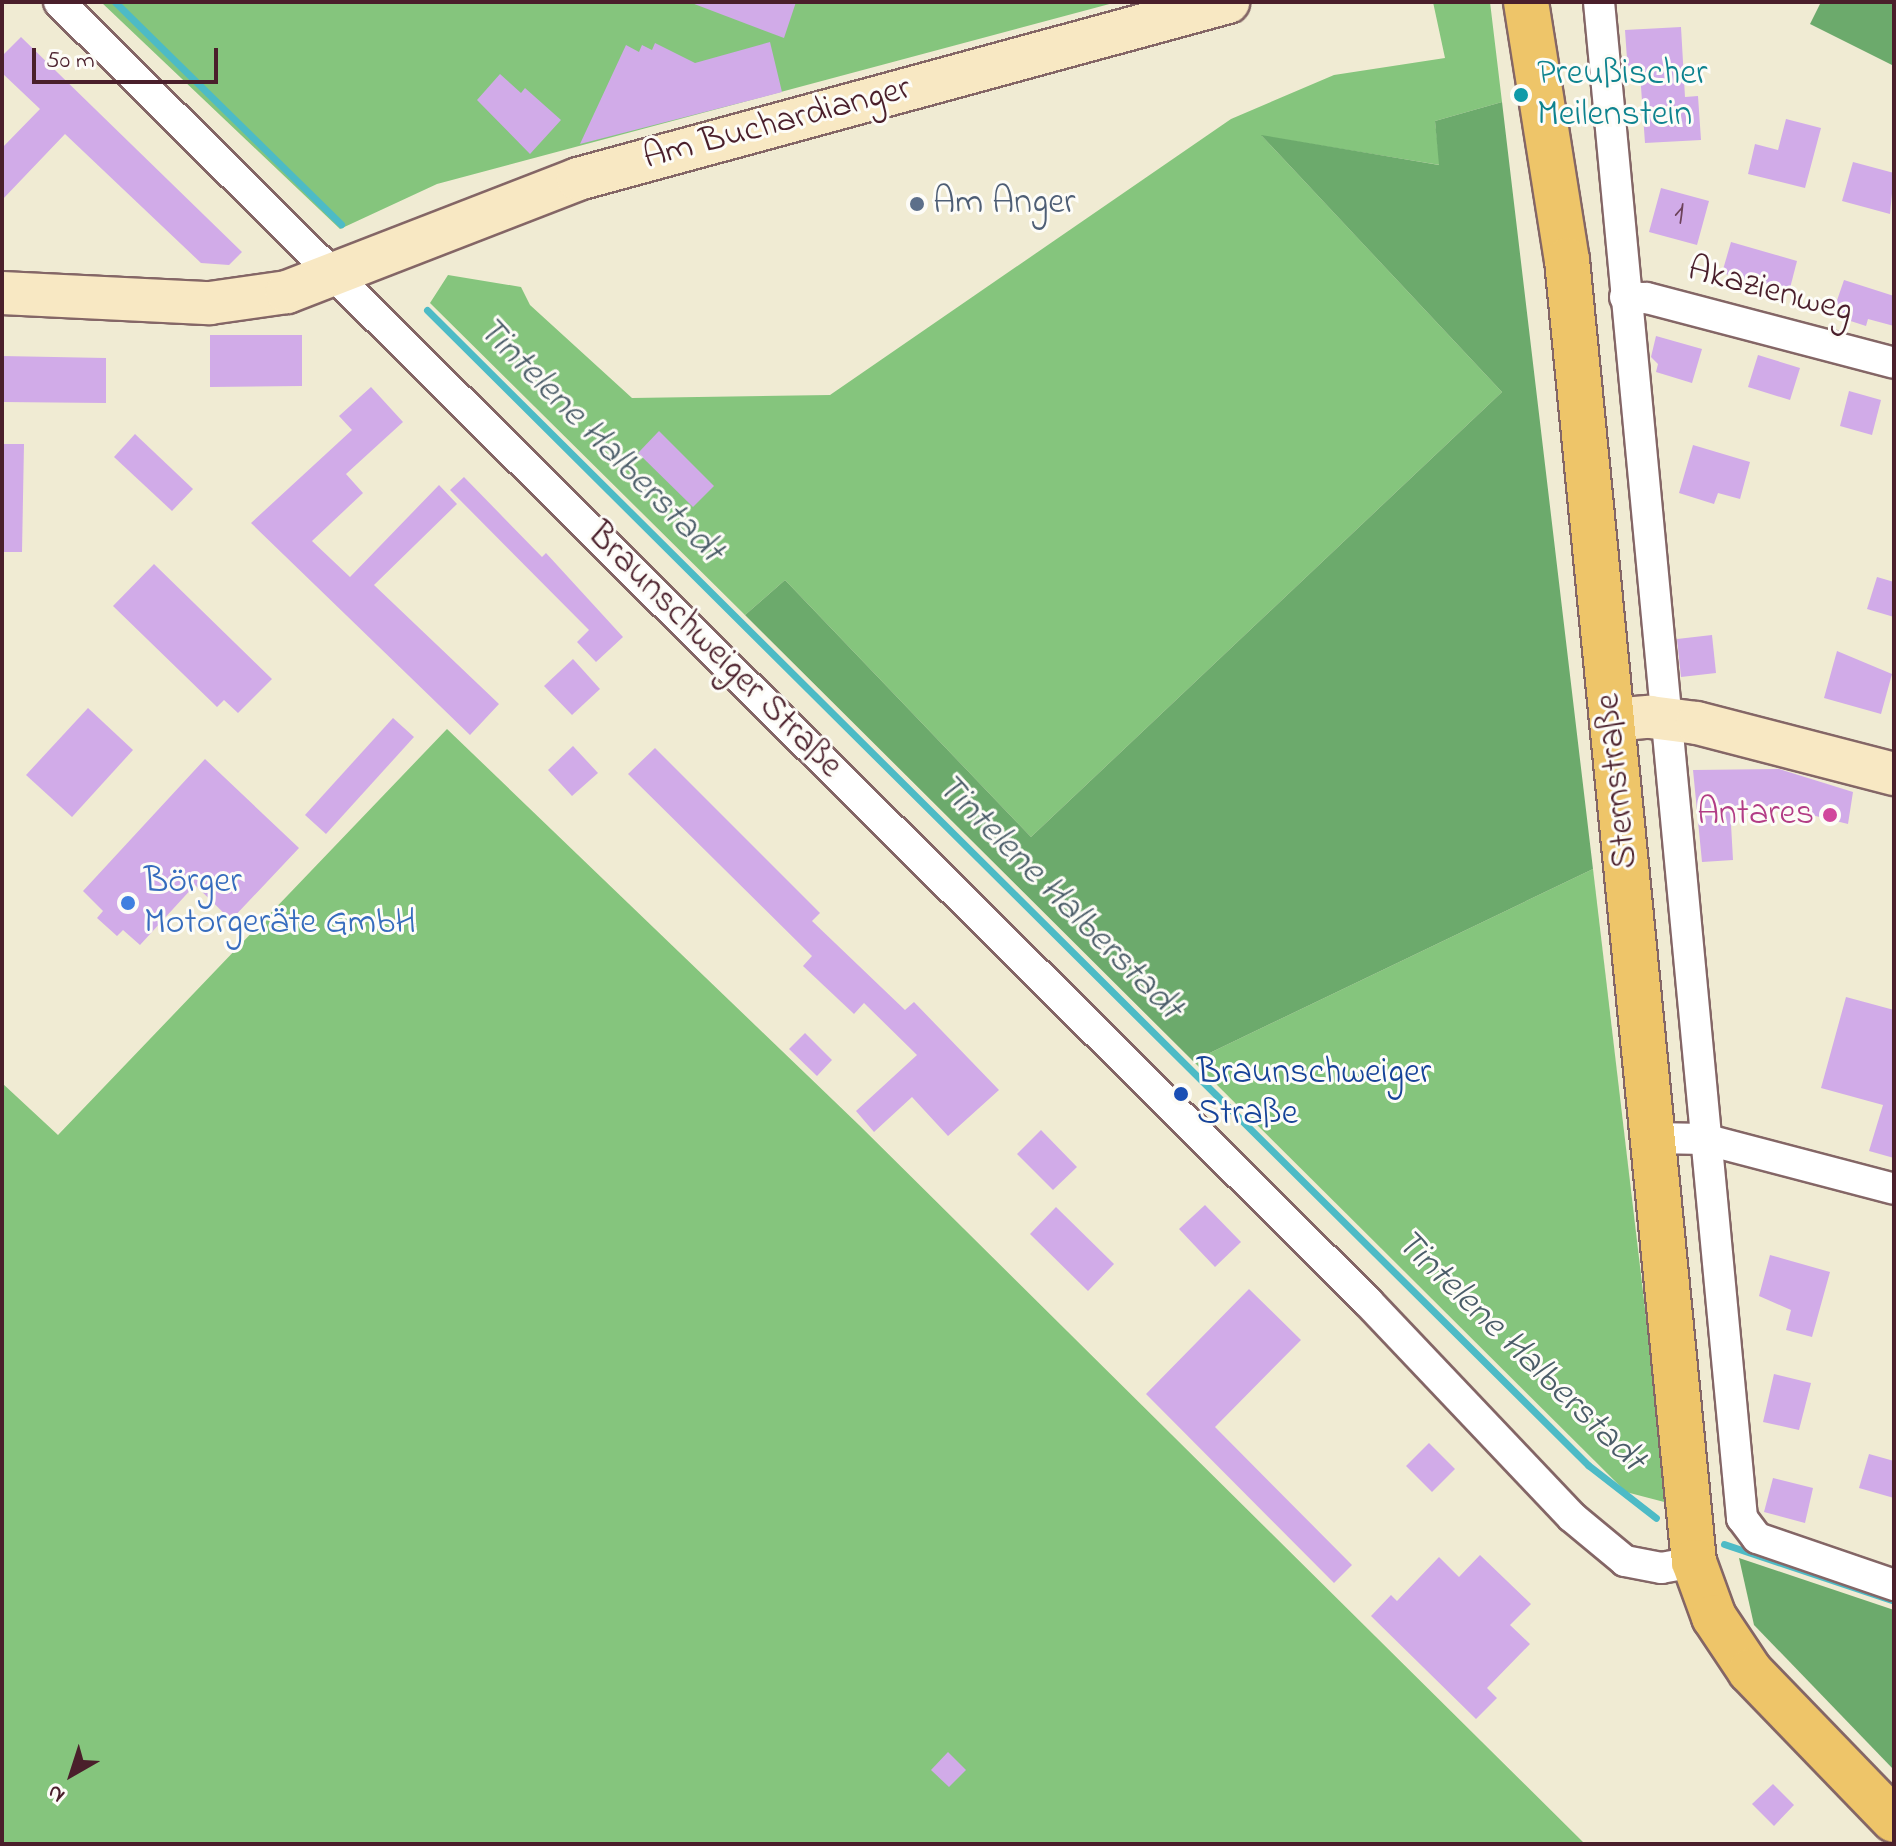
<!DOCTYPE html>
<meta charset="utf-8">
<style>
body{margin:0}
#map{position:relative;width:1896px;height:1846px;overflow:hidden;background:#f0ebd3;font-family:"Indie Flower",sans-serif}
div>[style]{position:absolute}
.green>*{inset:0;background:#85c57d}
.forest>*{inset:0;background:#6caa6c}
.stream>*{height:7px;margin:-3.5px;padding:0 3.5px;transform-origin:3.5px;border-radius:3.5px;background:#4dbbc6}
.building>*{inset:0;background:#d1abe8}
.roads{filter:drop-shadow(2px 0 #846666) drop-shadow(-2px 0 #846666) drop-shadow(0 2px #846666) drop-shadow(0 -2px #846666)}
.street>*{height:30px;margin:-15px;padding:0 15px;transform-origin:15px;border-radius:15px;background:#fff}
.secondary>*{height:42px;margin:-21px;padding:0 21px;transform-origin:21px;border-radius:21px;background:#f8e8c3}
.primary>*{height:44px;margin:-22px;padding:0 22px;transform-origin:22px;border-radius:22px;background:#eec569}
.dots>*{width:22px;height:22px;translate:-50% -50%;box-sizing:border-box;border:4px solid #fdfcf7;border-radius:50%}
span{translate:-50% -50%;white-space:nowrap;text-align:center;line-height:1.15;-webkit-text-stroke:6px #fdfcf7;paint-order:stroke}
.number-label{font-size:32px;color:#6c425a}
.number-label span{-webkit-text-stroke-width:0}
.culture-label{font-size:36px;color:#0d838f}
.left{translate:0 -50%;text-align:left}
.street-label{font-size:36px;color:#4a1f2b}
.service-label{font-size:36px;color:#4e5e75}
.hotel-label{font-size:36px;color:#b23c85}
.right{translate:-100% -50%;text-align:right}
.shop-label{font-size:36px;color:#366cbe}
.transit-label{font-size:36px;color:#164399}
.water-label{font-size:38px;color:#4b5d69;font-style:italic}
.frame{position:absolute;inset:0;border:4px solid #4a1f2b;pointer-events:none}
.north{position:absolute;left:32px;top:1734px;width:80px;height:80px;-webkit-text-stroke:6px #fdfcf7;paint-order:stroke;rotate:219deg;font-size:22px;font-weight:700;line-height:32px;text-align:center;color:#4a1f2b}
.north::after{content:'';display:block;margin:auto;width:28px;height:36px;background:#4a1f2b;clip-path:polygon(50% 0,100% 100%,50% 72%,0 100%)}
.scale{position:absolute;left:32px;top:48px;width:186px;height:36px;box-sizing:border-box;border:4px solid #4a1f2b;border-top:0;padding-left:10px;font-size:24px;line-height:28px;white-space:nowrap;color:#4a1f2b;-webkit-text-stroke:6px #fdfcf7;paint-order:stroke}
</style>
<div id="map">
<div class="green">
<div style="clip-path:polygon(101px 2px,1117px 2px,437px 184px,340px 229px)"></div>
<div style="clip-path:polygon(1433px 2px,1490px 2px,1502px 102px,1435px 121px,1440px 165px,1262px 136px,1502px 392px,1031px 837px,785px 580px,745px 615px,430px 303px,448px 275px,521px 287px,530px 305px,632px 398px,830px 395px,1231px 119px,1334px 75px,1445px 58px)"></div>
<div style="clip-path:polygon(447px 729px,859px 1125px,1585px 1844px,2px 1844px,2px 1083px,58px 1135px)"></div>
<div style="clip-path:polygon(1593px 869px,1668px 1503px,1626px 1492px,1193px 1061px)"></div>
</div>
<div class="forest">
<div style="clip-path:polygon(1821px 2px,1894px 2px,1894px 66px,1810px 24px)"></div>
<div style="clip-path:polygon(1502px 102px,1593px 869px,1193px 1061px,745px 615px,785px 580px,1031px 837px,1502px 392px,1261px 135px,1439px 165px,1435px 121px)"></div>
<div style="clip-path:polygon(1739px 1558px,1894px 1610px,1894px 1770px,1754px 1625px)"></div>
</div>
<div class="stream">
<div style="left:115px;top:2px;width:317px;rotate:44.5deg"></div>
<div style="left:427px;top:310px;width:1638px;rotate:44.85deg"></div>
<div style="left:1588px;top:1465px;width:86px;rotate:37.9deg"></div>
<div style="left:1724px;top:1544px;width:179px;rotate:18.5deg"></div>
</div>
<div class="building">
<div style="clip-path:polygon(689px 2px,796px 2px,784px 38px)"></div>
<div style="clip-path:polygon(1681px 27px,1685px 97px,1698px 96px,1701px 140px,1645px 143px,1640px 73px,1628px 74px,1625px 30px)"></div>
<div style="clip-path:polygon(21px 37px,242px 252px,229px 265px,201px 263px,65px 134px,2px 200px,2px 148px,40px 109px,2px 73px,2px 56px)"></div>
<div style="clip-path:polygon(770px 42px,782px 92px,580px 144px,626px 45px,639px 52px,642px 45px,652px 50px,655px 43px,695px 63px)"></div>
<div style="clip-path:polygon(500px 74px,521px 93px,525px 88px,561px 120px,530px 154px,477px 100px)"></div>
<div style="clip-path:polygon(1786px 119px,1821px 128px,1805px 188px,1748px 174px,1755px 144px,1778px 150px)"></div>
<div style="clip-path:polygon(1853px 162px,1894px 173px,1890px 214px,1842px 201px)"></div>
<div style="clip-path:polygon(1661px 188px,1709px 201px,1697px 245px,1649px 232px)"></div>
<div style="clip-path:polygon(1731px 242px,1797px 261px,1789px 292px,1722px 273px)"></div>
<div style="clip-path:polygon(1844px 280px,1894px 296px,1894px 326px,1868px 319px,1866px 326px,1832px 315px)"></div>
<div style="clip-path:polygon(210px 335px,302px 335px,302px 386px,210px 387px)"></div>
<div style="clip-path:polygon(1656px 336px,1702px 349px,1692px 383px,1656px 372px,1658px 364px,1651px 357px)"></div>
<div style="clip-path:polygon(1758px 355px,1800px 368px,1790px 400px,1748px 387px)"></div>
<div style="clip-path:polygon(2px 356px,106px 358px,106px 403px,2px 402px)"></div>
<div style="clip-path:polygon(371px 387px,403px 422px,346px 474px,363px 493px,312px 541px,350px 577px,439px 485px,457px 504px,374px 585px,499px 704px,470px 735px,251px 523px,352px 430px,339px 416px)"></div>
<div style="clip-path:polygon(1849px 391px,1881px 400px,1872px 435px,1840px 426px)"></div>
<div style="clip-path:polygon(659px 431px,714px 486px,693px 507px,638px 453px)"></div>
<div style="clip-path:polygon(135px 434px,193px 489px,172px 511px,114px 457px)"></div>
<div style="clip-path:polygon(2px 444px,24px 444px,22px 552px,2px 552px)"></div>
<div style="clip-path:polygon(1693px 445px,1750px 462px,1740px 499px,1718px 493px,1714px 504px,1679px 493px)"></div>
<div style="clip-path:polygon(464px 477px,542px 557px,546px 553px,623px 637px,596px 662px,577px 642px,589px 630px,450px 490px)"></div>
<div style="clip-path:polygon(154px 564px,272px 679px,238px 713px,224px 700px,217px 707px,113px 606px)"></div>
<div style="clip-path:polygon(1877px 577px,1894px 582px,1894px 617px,1867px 609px)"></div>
<div style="clip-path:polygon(1712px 635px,1716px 673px,1681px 677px,1677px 639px)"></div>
<div style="clip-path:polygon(1837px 651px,1892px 674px,1881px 714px,1824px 698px)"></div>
<div style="clip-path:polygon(573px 659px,600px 689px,572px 715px,544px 686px)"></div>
<div style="clip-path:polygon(88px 708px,133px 750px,72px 817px,26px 775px)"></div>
<div style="clip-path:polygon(393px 718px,414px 737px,326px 834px,305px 815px)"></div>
<div style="clip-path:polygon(573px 746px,598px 773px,572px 796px,548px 770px)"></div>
<div style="clip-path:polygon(655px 748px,820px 913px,812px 921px,905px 1010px,914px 1002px,999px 1090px,948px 1136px,912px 1097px,874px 1132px,856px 1111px,917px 1055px,864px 1003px,854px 1014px,803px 966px,812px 956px,628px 774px)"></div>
<div style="clip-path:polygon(205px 759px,299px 848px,231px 920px,195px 885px,140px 945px,123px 930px,117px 936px,97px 918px,103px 911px,83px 891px)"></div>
<div style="clip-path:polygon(1779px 769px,1853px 792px,1848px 824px,1775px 806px,1730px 806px,1733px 860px,1702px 862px,1693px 770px)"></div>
<div style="clip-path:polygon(1846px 997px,1894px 1010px,1894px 1158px,1869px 1151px,1883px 1105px,1821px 1088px)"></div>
<div style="clip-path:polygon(805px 1033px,832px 1060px,817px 1076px,789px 1049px)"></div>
<div style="clip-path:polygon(1041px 1130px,1077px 1167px,1053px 1190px,1017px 1154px)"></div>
<div style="clip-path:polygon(1205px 1205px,1241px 1242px,1215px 1267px,1179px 1229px)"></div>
<div style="clip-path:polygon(1056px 1207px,1114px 1264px,1088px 1291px,1030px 1234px)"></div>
<div style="clip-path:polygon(1770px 1255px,1830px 1272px,1812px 1337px,1786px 1330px,1791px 1310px,1759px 1296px)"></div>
<div style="clip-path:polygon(1249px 1289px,1301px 1340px,1215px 1427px,1352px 1565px,1334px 1583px,1146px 1394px)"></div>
<div style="clip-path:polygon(1774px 1374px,1811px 1383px,1799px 1430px,1763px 1422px)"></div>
<div style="clip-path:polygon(1429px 1443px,1455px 1469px,1432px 1492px,1406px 1466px)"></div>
<div style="clip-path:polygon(1869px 1454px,1894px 1461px,1894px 1498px,1859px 1488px)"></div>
<div style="clip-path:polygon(1773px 1478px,1813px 1488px,1805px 1523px,1764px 1512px)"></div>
<div style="clip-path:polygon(1480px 1555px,1531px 1604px,1510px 1625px,1530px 1644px,1487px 1688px,1497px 1698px,1476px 1719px,1371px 1616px,1391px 1595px,1397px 1601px,1439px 1557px,1459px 1577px)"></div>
<div style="clip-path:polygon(948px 1752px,966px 1770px,949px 1787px,931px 1770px)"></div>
<div style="clip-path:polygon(1773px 1784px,1794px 1805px,1774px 1826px,1752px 1804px)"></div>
</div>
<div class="roads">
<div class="street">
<div style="left:59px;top:2px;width:1845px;rotate:44.8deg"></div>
<div style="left:1368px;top:1302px;width:296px;rotate:46.5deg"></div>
<div style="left:1572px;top:1517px;width:69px;rotate:39.7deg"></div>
<div style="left:1625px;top:1561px;width:37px;rotate:11deg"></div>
<div style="left:1661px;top:1568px;width:34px;rotate:-10deg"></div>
<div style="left:1599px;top:2px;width:1523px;rotate:84.61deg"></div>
<div style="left:1742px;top:1518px;width:25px;rotate:53deg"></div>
<div style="left:1757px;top:1538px;width:145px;rotate:18.9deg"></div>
<div style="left:1625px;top:297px;width:22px;rotate:3deg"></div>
<div style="left:1647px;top:298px;width:255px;rotate:14.7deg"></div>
<div style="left:1655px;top:1138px;width:49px;rotate:1.2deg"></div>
<div style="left:1704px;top:1139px;width:196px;rotate:14.7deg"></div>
</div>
<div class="secondary">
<div style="left:2px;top:293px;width:208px;rotate:2.8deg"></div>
<div style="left:210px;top:303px;width:78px;rotate:-8.1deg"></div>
<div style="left:287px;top:292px;width:312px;rotate:-21.2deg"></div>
<div style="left:578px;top:179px;width:674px;rotate:-15.23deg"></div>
<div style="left:1612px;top:720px;width:38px;rotate:-5deg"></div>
<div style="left:1650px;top:717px;width:47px;rotate:7.3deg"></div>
<div style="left:1697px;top:723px;width:203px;rotate:14.5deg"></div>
</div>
<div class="primary">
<div style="left:1526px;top:2px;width:261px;rotate:81deg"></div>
<div style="left:1567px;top:260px;width:1308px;rotate:84.43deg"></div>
<div style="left:1694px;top:1562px;width:59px;rotate:70deg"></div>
<div style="left:1714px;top:1617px;width:65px;rotate:56.3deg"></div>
<div style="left:1750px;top:1671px;width:207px;rotate:46deg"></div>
</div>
</div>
<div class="dots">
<div style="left:1521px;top:95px;background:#0f9aa8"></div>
<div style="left:917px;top:204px;background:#5c6f8a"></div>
<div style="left:1830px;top:815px;background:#d1479c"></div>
<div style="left:128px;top:903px;background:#3f7fe0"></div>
<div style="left:1181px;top:1094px;background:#1a4fb4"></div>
</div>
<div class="number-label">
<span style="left:1679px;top:216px">1</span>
</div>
<div class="culture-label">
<span class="left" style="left:1537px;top:95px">Preußischer<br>Meilenstein</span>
</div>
<div class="street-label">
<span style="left:777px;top:124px;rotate:-15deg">Am Buchardianger</span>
<span style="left:1770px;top:291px;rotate:15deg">Akazienweg</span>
<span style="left:714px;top:651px;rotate:45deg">Braunschweiger Straße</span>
<span style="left:1618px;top:781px;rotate:-96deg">Sternstraße</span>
</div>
<div class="service-label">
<span class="left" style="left:933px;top:204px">Am Anger</span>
</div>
<div class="hotel-label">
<span class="right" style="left:1814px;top:815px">Antares</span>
</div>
<div class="shop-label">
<span class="left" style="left:144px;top:903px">Börger<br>Motorgeräte GmbH</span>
</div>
<div class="transit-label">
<span class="left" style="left:1197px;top:1094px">Braunschweiger<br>Straße</span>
</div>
<div class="water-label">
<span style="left:599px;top:441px;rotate:45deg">Tintelene Halberstadt</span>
<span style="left:1058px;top:898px;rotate:45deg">Tintelene Halberstadt</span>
<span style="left:1519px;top:1352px;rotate:44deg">Tintelene Halberstadt</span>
</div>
<div class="frame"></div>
<div class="north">N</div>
<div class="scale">50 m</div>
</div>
